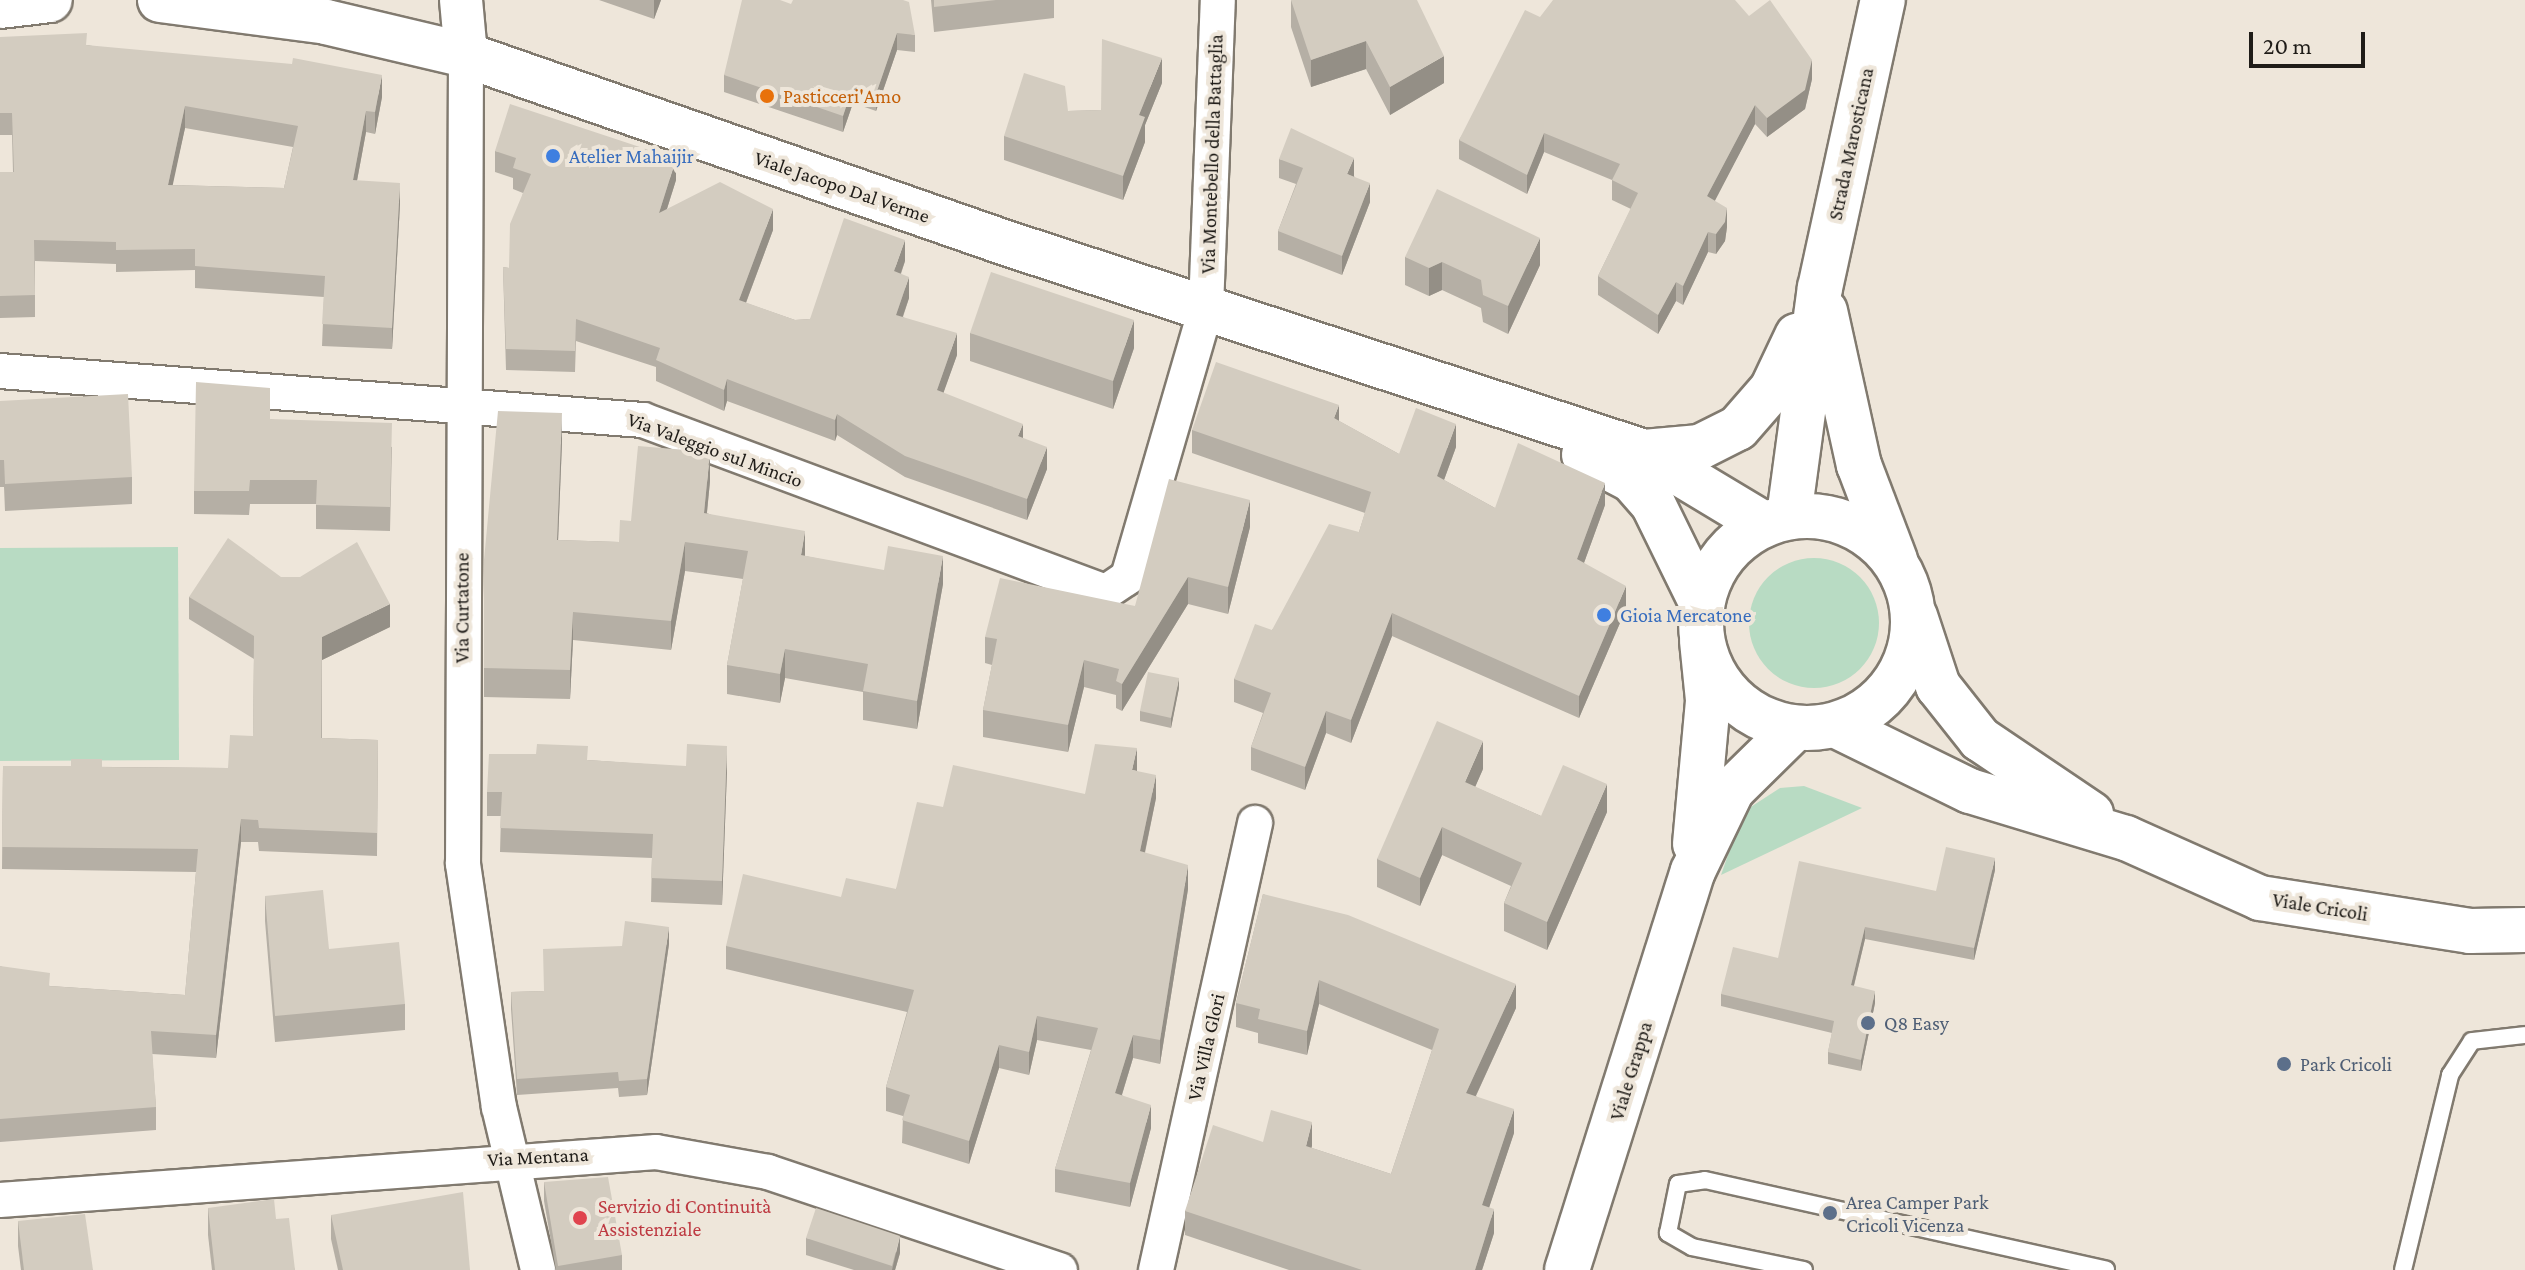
<!DOCTYPE html>
<meta charset="utf-8">
<style>
body{margin:0}
#map{position:relative;width:2525px;height:1270px;overflow:hidden;background:#eee6da;font-family:"Crimson Pro",serif}
div>[style]{position:absolute}
.green>*{inset:0;background:#b8dbc3}
.round{border-radius:50%}
.roads{filter:drop-shadow(2px 0 #817a6f) drop-shadow(-2px 0 #817a6f) drop-shadow(0 2px #817a6f) drop-shadow(0 -2px #817a6f)}
.service>*{height:16px;margin:-8px;padding:0 8px;transform-origin:8px;border-radius:8px;background:#fff}
.minor>*{height:34px;margin:-17px;padding:0 17px;transform-origin:17px;border-radius:17px;background:#fff}
.tertiary>*{height:42px;margin:-21px;padding:0 21px;transform-origin:21px;border-radius:21px;background:#fff}
.secondary>*{height:44px;margin:-22px;padding:0 22px;transform-origin:22px;border-radius:22px;background:#fff}
.primary>*{height:44px;margin:-22px;padding:0 22px;transform-origin:22px;border-radius:22px;background:#fff}
.primary>.ring{margin:-22px;padding:0;box-sizing:content-box;background:none;border:44px solid #fff;border-radius:50%}
.wall>*{inset:0;background:#b5afa5}
.shaded-wall>*{inset:0;background:#948f86}
.building>*{inset:0;background:#d3ccc0}
.dots>*{width:22px;height:22px;translate:-50% -50%;box-sizing:border-box;border:4px solid #eee6da;border-radius:50%}
span{translate:-50% -50%;white-space:nowrap;text-align:center;line-height:1.15;-webkit-text-stroke:8px #eee6da;paint-order:stroke}
.food-label{font-size:20px;color:#c56008}
.left{translate:0 -50%;text-align:left}
.street-label{font-size:20px;color:#1f1c18}
.shop-label{font-size:20px;color:#366cbe}
.service-label{font-size:20px;color:#4e5e75}
.health-label{font-size:20px;color:#be3a42}
.scale{position:absolute;left:2249px;top:32px;width:116px;height:36px;box-sizing:border-box;border:4px solid #1f1c18;border-top:0;padding-left:10px;font-size:24px;line-height:28px;white-space:nowrap;color:#1f1c18;-webkit-text-stroke:6px #eee6da;paint-order:stroke}
</style>
<div id="map">
<div class="green">
<div style="clip-path:polygon(178px 547px,179px 760px,0 761px,0 548px)"></div>
<div class="round" style="left:1749px;top:558px;width:130px;height:130px"></div>
<div style="clip-path:polygon(1804px 786px,1862px 808px,1721px 875px,1743px 812px,1780px 788px)"></div>
</div>
<div class="roads">
<div class="service">
<div style="left:1804px;top:1270px;width:114px;rotate:-168.4deg"></div>
<div style="left:1692px;top:1247px;width:28px;rotate:-150deg"></div>
<div style="left:1668px;top:1233px;width:50px;rotate:-78.5deg"></div>
<div style="left:1678px;top:1184px;width:27px;rotate:-8deg"></div>
<div style="left:1705px;top:1180px;width:411px;rotate:12.6deg"></div>
<div style="left:2403px;top:1270px;width:201px;rotate:-76.4deg"></div>
<div style="left:2450px;top:1075px;width:40px;rotate:-57.1deg"></div>
<div style="left:2472px;top:1041px;width:53px;rotate:-6.5deg"></div>
</div>
<div class="minor">
<div style="left:466px;top:55px;width:809px;rotate:90.21deg"></div>
<div style="left:463px;top:864px;width:246px;rotate:81.6deg"></div>
<div style="left:499px;top:1107px;width:168px;rotate:76.5deg"></div>
<div style="left:0;top:371px;width:645px;rotate:4.36deg"></div>
<div style="left:643px;top:420px;width:494px;rotate:20.4deg"></div>
<div style="left:1106px;top:592px;width:27px;rotate:-34deg"></div>
<div style="left:1128px;top:577px;width:280px;rotate:-73.8deg"></div>
<div style="left:1206px;top:308px;width:308px;rotate:-87.8deg"></div>
<div style="left:0;top:1200px;width:658px;rotate:-4.18deg"></div>
<div style="left:656px;top:1152px;width:114px;rotate:10.1deg"></div>
<div style="left:768px;top:1172px;width:308px;rotate:18.6deg"></div>
<div style="left:1156px;top:1270px;width:458px;rotate:-77.5deg"></div>
</div>
<div class="tertiary">
<div style="left:461px;top:0;width:55px;rotate:84.8deg"></div>
</div>
<div class="secondary">
<div style="left:1695px;top:844px;width:145px;rotate:-84.8deg"></div>
<div style="left:1708px;top:700px;width:59px;rotate:-95.8deg"></div>
<div style="left:1567px;top:1270px;width:418px;rotate:-72.5deg"></div>
<div style="left:1693px;top:871px;width:90px;rotate:-64.3deg"></div>
<div style="left:1732px;top:790px;width:88px;rotate:-44.5deg"></div>
</div>
<div class="primary">
<div style="left:160px;top:0;width:167px;rotate:7.5deg"></div>
<div style="left:326px;top:22px;width:144px;rotate:13.3deg"></div>
<div style="left:466px;top:55px;width:572px;rotate:19.2deg"></div>
<div style="left:1006px;top:243px;width:671px;rotate:18.14deg"></div>
<div style="left:1644px;top:452px;width:140px;rotate:31deg"></div>
<div style="left:0;top:6px;width:50px;rotate:-6.8deg"></div>
<div style="left:1825px;top:311px;width:158px;rotate:77.6deg"></div>
<div style="left:1859px;top:465px;width:102px;rotate:69.2deg"></div>
<div style="left:1644px;top:452px;width:56px;rotate:-5.1deg"></div>
<div style="left:1700px;top:447px;width:42px;rotate:-26.6deg"></div>
<div style="left:1738px;top:428px;width:52px;rotate:-48.9deg"></div>
<div style="left:1772px;top:389px;width:59px;rotate:-64.7deg"></div>
<div style="left:1584px;top:455px;width:54px;rotate:27.5deg"></div>
<div style="left:1632px;top:480px;width:32px;rotate:49deg"></div>
<div style="left:1653px;top:504px;width:111px;rotate:63.9deg"></div>
<div class="ring" style="left:1701px;top:516px;width:168px;height:168px"></div>
<div style="left:1789px;top:516px;width:230px;rotate:-82.3deg"></div>
<div style="left:1820px;top:288px;width:295px;rotate:-77.7deg"></div>
<div style="left:1915px;top:616px;width:74px;rotate:71.8deg"></div>
<div style="left:1938px;top:686px;width:68px;rotate:51.6deg"></div>
<div style="left:1980px;top:739px;width:134px;rotate:34deg"></div>
<div style="left:1835px;top:725px;width:150px;rotate:26.1deg"></div>
<div style="left:1970px;top:791px;width:163px;rotate:16.8deg"></div>
<div style="left:2126px;top:838px;width:147px;rotate:24.1deg"></div>
<div style="left:2260px;top:898px;width:213px;rotate:8.9deg"></div>
<div style="left:2470px;top:931px;width:55px;rotate:-1deg"></div>
</div>
</div>
<div class="wall">
<div style="clip-path:polygon(599px 0,661px 0,654px 19px)"></div>
<div style="clip-path:polygon(931px 0,1054px 0,1054px 18px,934px 32px)"></div>
<div style="clip-path:polygon(1291px 0,1444px 83px,1390px 115px,1366px 69px,1311px 87px,1291px 27px)"></div>
<div style="clip-path:polygon(791px 4px,915px 35px,915px 52px,897px 50px,876px 111px,853px 103px,843px 132px,724px 92px,724px 75px)"></div>
<div style="clip-path:polygon(1749px 16px,1812px 79px,1805px 109px,1767px 137px,1755px 124px,1714px 201px,1727px 227px,1725px 241px,1716px 254px,1708px 252px,1683px 305px,1676px 301px,1658px 334px,1598px 295px,1598px 276px,1631px 209px,1612px 200px,1612px 180px,1544px 152px,1527px 194px,1459px 159px,1459px 140px,1540px 17px)"></div>
<div style="clip-path:polygon(evenodd,0 37px,87px 45px,382px 97px,375px 134px,366px 132px,357px 181px,400px 204px,392px 349px,322px 346px,324px 297px,195px 288px,195px 270px,116px 272px,116px 264px,35px 261px,35px 317px,0 318px,0 172px,13px 172px,12px 135px,0 135px,0 37px,185px 128px,293px 147px,284px 188px,172px 185px,185px 128px)"></div>
<div style="clip-path:polygon(1162px 83px,1145px 125px,1145px 142px,1123px 200px,1004px 160px,1004px 136px,1068px 111px,1101px 110px)"></div>
<div style="clip-path:polygon(495px 151px,676px 180px,667px 209px,773px 230px,746px 303px,795px 320px,810px 319px,905px 261px,901px 274px,909px 298px,903px 317px,957px 355px,943px 393px,1023px 438px,1047px 469px,1027px 520px,905px 477px,837px 435px,835px 441px,727px 401px,724px 411px,656px 381px,656px 367px,576px 341px,575px 372px,506px 370px,503px 267px,509px 268px,523px 193px,513px 189px,513px 178px,495px 172px)"></div>
<div style="clip-path:polygon(1279px 159px,1354px 176px,1370px 202px,1342px 275px,1278px 250px,1278px 231px,1296px 184px,1279px 178px)"></div>
<div style="clip-path:polygon(1405px 257px,1540px 265px,1508px 334px,1483px 322px,1481px 308px,1442px 290px,1429px 296px,1405px 285px)"></div>
<div style="clip-path:polygon(970px 333px,1134px 348px,1113px 409px,970px 361px)"></div>
<div style="clip-path:polygon(0 401px,132px 477px,132px 504px,5px 511px,4px 487px,0 487px)"></div>
<div style="clip-path:polygon(270px 419px,392px 447px,390px 531px,316px 529px,316px 504px,250px 504px,249px 515px,194px 514px,194px 491px)"></div>
<div style="clip-path:polygon(1339px 421px,1399px 454px,1456px 447px,1444px 480px,1495px 508px,1605px 505px,1584px 563px,1626px 609px,1579px 718px,1392px 636px,1351px 743px,1326px 733px,1305px 790px,1251px 770px,1251px 747px,1263px 713px,1234px 702px,1234px 679px,1272px 630px,1359px 532px,1365px 513px,1192px 453px,1192px 430px)"></div>
<div style="clip-path:polygon(562px 442px,558px 540px,619px 542px,631px 521px,710px 481px,707px 513px,805px 556px,943px 584px,917px 729px,863px 720px,863px 692px,785px 678px,780px 703px,727px 694px,727px 665px,743px 579px,685px 571px,671px 650px,573px 640px,570px 699px,484px 697px,484px 560px)"></div>
<div style="clip-path:polygon(1250px 527px,1228px 614px,1188px 604px,1122px 711px,1116px 708px,1116px 695px,1084px 687px,1068px 752px,983px 737px,983px 710px,992px 665px,985px 663px,985px 637px,1135px 606px)"></div>
<div style="clip-path:polygon(281px 577px,390px 627px,322px 660px,322px 738px,378px 740px,377px 856px,259px 851px,258px 842px,241px 842px,216px 1058px,152px 1054px,156px 1107px,156px 1130px,0 1142px,0 966px,50px 986px,185px 995px,196px 872px,2px 869px,3px 766px,228px 768px,253px 736px,254px 659px,189px 619px,189px 597px)"></div>
<div style="clip-path:polygon(1179px 688px,1171px 728px,1140px 721px,1140px 711px)"></div>
<div style="clip-path:polygon(588px 760px,727px 770px,722px 905px,651px 902px,652px 858px,500px 852px,501px 816px,487px 816px,487px 792px)"></div>
<div style="clip-path:polygon(1483px 769px,1475px 787px,1541px 816px,1607px 812px,1547px 950px,1504px 931px,1504px 903px,1511px 886px,1442px 855px,1420px 906px,1377px 887px,1377px 859px)"></div>
<div style="clip-path:polygon(1137px 771px,1156px 798px,1145px 853px,1188px 889px,1160px 1064px,1133px 1058px,1122px 1095px,1151px 1128px,1130px 1207px,1055px 1192px,1055px 1169px,1091px 1050px,1037px 1040px,1029px 1075px,999px 1068px,969px 1164px,902px 1143px,903px 1116px,886px 1111px,886px 1087px,907px 1012px,726px 969px,726px 946px,841px 897px,896px 889px,943px 807px,1085px 794px)"></div>
<div style="clip-path:polygon(1995px 870px,1974px 960px,1865px 939px,1854px 986px,1875px 1003px,1861px 1071px,1828px 1064px,1828px 1052px,1832px 1033px,1721px 1006px,1721px 994px,1936px 891px)"></div>
<div style="clip-path:polygon(1263px 894px,1516px 1008px,1476px 1096px,1514px 1133px,1489px 1207px,1494px 1233px,1482px 1270px,1289px 1270px,1185px 1235px,1185px 1211px,1263px 1142px,1312px 1148px,1391px 1174px,1432px 1050px,1319px 1004px,1307px 1055px,1258px 1043px,1258px 1033px,1236px 1027px,1236px 1003px)"></div>
<div style="clip-path:polygon(265px 896px,329px 949px,405px 1004px,405px 1030px,275px 1042px,265px 921px)"></div>
<div style="clip-path:polygon(669px 944px,647px 1095px,619px 1097px,618px 1088px,517px 1095px,511px 1009px,511px 992px,544px 991px)"></div>
<div style="clip-path:polygon(544px 1182px,622px 1255px,622px 1270px,556px 1270px,544px 1201px)"></div>
<div style="clip-path:polygon(208px 1208px,276px 1219px,295px 1270px,212px 1270px,208px 1235px)"></div>
<div style="clip-path:polygon(331px 1215px,470px 1270px,338px 1270px,331px 1239px)"></div>
<div style="clip-path:polygon(18px 1221px,93px 1270px,21px 1270px,18px 1246px)"></div>
<div style="clip-path:polygon(806px 1238px,900px 1253px,895px 1270px,854px 1270px,806px 1255px)"></div>
</div>
<div class="shaded-wall">
<div style="clip-path:polygon(654px 0,661px 0,654px 19px)"></div>
<div style="clip-path:polygon(897px 33px,897px 50px,876px 111px,876px 94px)"></div>
<div style="clip-path:polygon(1366px 41px,1366px 69px,1311px 87px,1311px 60px)"></div>
<div style="clip-path:polygon(1444px 56px,1444px 83px,1390px 115px,1390px 87px)"></div>
<div style="clip-path:polygon(1162px 58px,1162px 83px,1145px 125px,1145px 142px,1123px 200px,1123px 176px,1139px 115px)"></div>
<div style="clip-path:polygon(1812px 60px,1812px 79px,1805px 109px,1767px 137px,1767px 118px)"></div>
<div style="clip-path:polygon(382px 75px,382px 97px,375px 134px,375px 112px)"></div>
<div style="clip-path:polygon(853px 86px,853px 103px,843px 132px,843px 116px)"></div>
<div style="clip-path:polygon(1755px 105px,1755px 124px,1707px 216px,1707px 196px)"></div>
<div style="clip-path:polygon(185px 106px,185px 128px,168px 207px,168px 185px)"></div>
<div style="clip-path:polygon(366px 111px,366px 132px,353px 202px,353px 180px)"></div>
<div style="clip-path:polygon(1544px 133px,1544px 152px,1527px 194px,1527px 175px)"></div>
<div style="clip-path:polygon(1354px 158px,1354px 177px,1347px 174px)"></div>
<div style="clip-path:polygon(676px 159px,676px 180px,659px 234px,659px 213px)"></div>
<div style="clip-path:polygon(400px 183px,400px 204px,392px 349px,392px 328px)"></div>
<div style="clip-path:polygon(1370px 183px,1370px 202px,1342px 275px,1342px 256px)"></div>
<div style="clip-path:polygon(1727px 208px,1727px 227px,1725px 241px,1716px 254px,1716px 234px)"></div>
<div style="clip-path:polygon(773px 209px,773px 230px,739px 321px,739px 300px)"></div>
<div style="clip-path:polygon(1708px 232px,1708px 252px,1683px 305px,1683px 286px)"></div>
<div style="clip-path:polygon(1540px 238px,1540px 265px,1508px 334px,1508px 306px)"></div>
<div style="clip-path:polygon(905px 240px,905px 261px,894px 292px,894px 271px)"></div>
<div style="clip-path:polygon(1442px 262px,1442px 290px,1429px 296px,1429px 268px)"></div>
<div style="clip-path:polygon(909px 277px,909px 298px,896px 336px,896px 315px)"></div>
<div style="clip-path:polygon(1676px 282px,1676px 301px,1658px 334px,1658px 315px)"></div>
<div style="clip-path:polygon(1134px 320px,1134px 348px,1113px 409px,1113px 381px)"></div>
<div style="clip-path:polygon(957px 333px,957px 355px,937px 411px,937px 390px)"></div>
<div style="clip-path:polygon(727px 379px,727px 401px,724px 411px,724px 390px)"></div>
<div style="clip-path:polygon(1339px 405px,1339px 428px,1334px 418px)"></div>
<div style="clip-path:polygon(562px 413px,562px 442px,557px 568px,557px 540px)"></div>
<div style="clip-path:polygon(837px 414px,837px 435px,835px 441px,835px 420px)"></div>
<div style="clip-path:polygon(1023px 424px,1023px 445px,1018px 436px)"></div>
<div style="clip-path:polygon(1456px 424px,1456px 447px,1437px 499px,1437px 476px)"></div>
<div style="clip-path:polygon(1047px 447px,1047px 469px,1027px 520px,1027px 499px)"></div>
<div style="clip-path:polygon(710px 452px,710px 481px,704px 541px,704px 513px)"></div>
<div style="clip-path:polygon(1605px 483px,1605px 505px,1577px 582px,1577px 559px)"></div>
<div style="clip-path:polygon(1250px 500px,1250px 527px,1228px 614px,1228px 587px)"></div>
<div style="clip-path:polygon(805px 531px,805px 559px,801px 555px)"></div>
<div style="clip-path:polygon(685px 542px,685px 571px,671px 650px,671px 621px)"></div>
<div style="clip-path:polygon(943px 556px,943px 584px,917px 729px,917px 701px)"></div>
<div style="clip-path:polygon(1188px 577px,1188px 604px,1122px 711px,1122px 684px)"></div>
<div style="clip-path:polygon(1626px 586px,1626px 609px,1579px 718px,1579px 696px)"></div>
<div style="clip-path:polygon(390px 604px,390px 627px,322px 660px,322px 637px)"></div>
<div style="clip-path:polygon(573px 612px,573px 640px,570px 699px,570px 670px)"></div>
<div style="clip-path:polygon(1392px 613px,1392px 636px,1351px 743px,1351px 720px)"></div>
<div style="clip-path:polygon(785px 649px,785px 678px,780px 703px,780px 674px)"></div>
<div style="clip-path:polygon(1084px 660px,1084px 687px,1068px 752px,1068px 725px)"></div>
<div style="clip-path:polygon(1179px 678px,1179px 688px,1171px 728px,1171px 718px)"></div>
<div style="clip-path:polygon(1326px 711px,1326px 733px,1305px 790px,1305px 767px)"></div>
<div style="clip-path:polygon(1483px 741px,1483px 769px,1465px 810px,1465px 782px)"></div>
<div style="clip-path:polygon(727px 746px,727px 770px,722px 905px,722px 881px)"></div>
<div style="clip-path:polygon(1137px 748px,1137px 771px,1132px 770px)"></div>
<div style="clip-path:polygon(1156px 775px,1156px 798px,1140px 875px,1140px 851px)"></div>
<div style="clip-path:polygon(1607px 784px,1607px 812px,1547px 950px,1547px 922px)"></div>
<div style="clip-path:polygon(241px 819px,241px 842px,216px 1058px,216px 1035px)"></div>
<div style="clip-path:polygon(1442px 827px,1442px 855px,1420px 906px,1420px 878px)"></div>
<div style="clip-path:polygon(1995px 858px,1995px 870px,1974px 960px,1974px 948px)"></div>
<div style="clip-path:polygon(1188px 865px,1188px 889px,1160px 1064px,1160px 1040px)"></div>
<div style="clip-path:polygon(669px 927px,669px 944px,647px 1095px,647px 1079px)"></div>
<div style="clip-path:polygon(1865px 927px,1865px 939px,1851px 997px,1851px 985px)"></div>
<div style="clip-path:polygon(1319px 980px,1319px 1004px,1307px 1055px,1307px 1031px)"></div>
<div style="clip-path:polygon(1516px 984px,1516px 1008px,1466px 1117px,1466px 1093px)"></div>
<div style="clip-path:polygon(1875px 991px,1875px 1003px,1861px 1071px,1861px 1060px)"></div>
<div style="clip-path:polygon(1037px 1016px,1037px 1040px,1029px 1075px,1029px 1052px)"></div>
<div style="clip-path:polygon(1133px 1035px,1133px 1058px,1115px 1117px,1115px 1093px)"></div>
<div style="clip-path:polygon(999px 1045px,999px 1068px,969px 1164px,969px 1141px)"></div>
<div style="clip-path:polygon(1151px 1105px,1151px 1128px,1130px 1207px,1130px 1183px)"></div>
<div style="clip-path:polygon(1514px 1109px,1514px 1133px,1482px 1229px,1482px 1205px)"></div>
<div style="clip-path:polygon(1312px 1122px,1312px 1146px,1306px 1170px,1306px 1146px)"></div>
<div style="clip-path:polygon(1494px 1209px,1494px 1233px,1482px 1270px,1475px 1270px)"></div>
<div style="clip-path:polygon(900px 1236px,900px 1253px,895px 1270px,892px 1270px)"></div>
</div>
<div class="building">
<div style="clip-path:polygon(742px 0,780px 0,791px 4px,793px 0,903px 0,909px 2px,915px 35px,897px 33px,876px 94px,853px 86px,843px 116px,724px 75px)"></div>
<div style="clip-path:polygon(934px 0,996px 0,934px 7px)"></div>
<div style="clip-path:polygon(1291px 0,1417px 0,1444px 56px,1390px 87px,1366px 41px,1311px 60px)"></div>
<div style="clip-path:polygon(1553px 0,1735px 0,1749px 16px,1770px 0,1812px 60px,1805px 90px,1767px 118px,1755px 105px,1707px 196px,1727px 208px,1725px 222px,1716px 234px,1708px 232px,1683px 286px,1676px 282px,1658px 315px,1598px 276px,1638px 193px,1612px 180px,1620px 164px,1544px 133px,1527px 175px,1459px 140px,1525px 10px,1540px 17px)"></div>
<div style="clip-path:polygon(evenodd,87px 33px,86px 45px,292px 64px,293px 58px,382px 75px,375px 112px,366px 111px,353px 180px,400px 183px,392px 328px,322px 324px,325px 276px,195px 266px,195px 249px,116px 250px,116px 242px,34px 240px,35px 295px,0 296px,0 172px,14px 172px,12px 113px,0 113px,0 37px,87px 33px,185px 106px,298px 126px,284px 188px,168px 185px,185px 106px)"></div>
<div style="clip-path:polygon(1102px 39px,1162px 58px,1139px 115px,1145px 117px,1123px 176px,1004px 136px,1024px 73px,1065px 86px,1068px 111px,1101px 110px)"></div>
<div style="clip-path:polygon(510px 104px,676px 159px,659px 213px,720px 182px,773px 209px,739px 300px,795px 320px,810px 319px,844px 218px,905px 240px,894px 271px,909px 277px,896px 315px,957px 333px,937px 390px,1023px 424px,1018px 436px,1047px 447px,1027px 499px,905px 456px,837px 414px,835px 420px,727px 379px,724px 390px,656px 360px,660px 348px,576px 319px,575px 351px,506px 349px,503px 267px,509px 268px,510px 224px,531px 174px,513px 168px,516px 158px,495px 151px)"></div>
<div style="clip-path:polygon(1291px 128px,1354px 158px,1347px 174px,1370px 183px,1342px 256px,1278px 231px,1303px 168px,1279px 159px)"></div>
<div style="clip-path:polygon(1437px 189px,1540px 238px,1508px 306px,1483px 295px,1481px 280px,1442px 262px,1429px 268px,1405px 257px)"></div>
<div style="clip-path:polygon(991px 272px,1134px 320px,1113px 381px,970px 333px)"></div>
<div style="clip-path:polygon(1216px 362px,1339px 405px,1334px 418px,1399px 454px,1416px 408px,1456px 424px,1437px 476px,1495px 508px,1518px 443px,1605px 483px,1577px 559px,1626px 586px,1579px 696px,1392px 613px,1351px 720px,1326px 711px,1305px 767px,1251px 747px,1271px 693px,1234px 679px,1255px 624px,1272px 630px,1329px 524px,1359px 532px,1371px 492px,1192px 430px)"></div>
<div style="clip-path:polygon(196px 382px,270px 388px,270px 419px,392px 423px,390px 507px,316px 505px,317px 480px,250px 480px,249px 491px,194px 491px)"></div>
<div style="clip-path:polygon(128px 394px,132px 477px,5px 484px,4px 460px,0 460px,0 401px)"></div>
<div style="clip-path:polygon(498px 411px,562px 413px,557px 540px,619px 542px,620px 520px,631px 521px,638px 446px,710px 452px,704px 513px,805px 531px,801px 555px,884px 570px,888px 546px,943px 556px,917px 701px,863px 691px,868px 664px,785px 649px,780px 674px,727px 665px,748px 551px,685px 542px,671px 621px,573px 612px,570px 670px,484px 668px,484px 560px)"></div>
<div style="clip-path:polygon(1169px 479px,1250px 500px,1228px 587px,1188px 577px,1122px 684px,1116px 681px,1119px 669px,1084px 660px,1068px 725px,983px 710px,997px 639px,985px 637px,1000px 578px,1135px 606px)"></div>
<div style="clip-path:polygon(228px 538px,281px 577px,300px 577px,357px 542px,390px 604px,322px 637px,321px 738px,378px 740px,377px 833px,259px 828px,258px 820px,241px 819px,216px 1035px,151px 1031px,156px 1107px,0 1119px,0 966px,50px 973px,49px 986px,185px 995px,198px 849px,2px 847px,3px 766px,71px 766px,71px 759px,102px 759px,102px 767px,228px 768px,230px 735px,253px 736px,254px 636px,189px 597px)"></div>
<div style="clip-path:polygon(1148px 672px,1179px 678px,1171px 718px,1140px 711px)"></div>
<div style="clip-path:polygon(1437px 721px,1483px 741px,1465px 782px,1541px 816px,1563px 765px,1607px 784px,1547px 922px,1504px 903px,1522px 863px,1442px 827px,1420px 878px,1377px 859px)"></div>
<div style="clip-path:polygon(537px 744px,588px 746px,587px 760px,686px 766px,687px 744px,727px 746px,722px 881px,651px 878px,653px 834px,500px 828px,502px 792px,487px 792px,489px 754px,536px 754px)"></div>
<div style="clip-path:polygon(1095px 744px,1137px 748px,1132px 770px,1156px 775px,1140px 851px,1188px 865px,1160px 1040px,1133px 1035px,1115px 1093px,1151px 1105px,1130px 1183px,1055px 1169px,1098px 1028px,1037px 1016px,1029px 1052px,999px 1045px,969px 1141px,902px 1120px,910px 1095px,886px 1087px,914px 990px,726px 946px,743px 874px,841px 897px,846px 878px,896px 889px,917px 802px,943px 807px,953px 765px,1085px 794px)"></div>
<div style="clip-path:polygon(1946px 847px,1995px 858px,1974px 948px,1865px 927px,1851px 985px,1875px 991px,1861px 1060px,1828px 1052px,1834px 1021px,1721px 994px,1733px 947px,1778px 958px,1799px 861px,1936px 891px)"></div>
<div style="clip-path:polygon(323px 890px,329px 949px,399px 942px,405px 1004px,275px 1016px,265px 896px)"></div>
<div style="clip-path:polygon(1263px 894px,1348px 915px,1516px 984px,1466px 1093px,1514px 1109px,1482px 1205px,1494px 1209px,1475px 1270px,1362px 1270px,1185px 1211px,1213px 1125px,1263px 1142px,1271px 1110px,1312px 1122px,1306px 1146px,1391px 1174px,1439px 1029px,1319px 980px,1307px 1031px,1258px 1019px,1260px 1009px,1236px 1003px)"></div>
<div style="clip-path:polygon(625px 921px,669px 927px,647px 1079px,619px 1081px,618px 1072px,517px 1079px,511px 992px,544px 991px,543px 949px,622px 946px)"></div>
<div style="clip-path:polygon(608px 1177px,622px 1255px,558px 1266px,544px 1182px)"></div>
<div style="clip-path:polygon(463px 1192px,470px 1270px,343px 1270px,331px 1215px)"></div>
<div style="clip-path:polygon(274px 1199px,276px 1219px,289px 1218px,295px 1270px,215px 1270px,208px 1208px)"></div>
<div style="clip-path:polygon(816px 1208px,900px 1236px,892px 1266px,806px 1238px)"></div>
<div style="clip-path:polygon(85px 1214px,93px 1270px,24px 1270px,18px 1221px)"></div>
</div>
<div class="dots">
<div style="left:767px;top:96px;background:#e8710a"></div>
<div style="left:553px;top:156px;background:#3f7fe0"></div>
<div style="left:1604px;top:615px;background:#3f7fe0"></div>
<div style="left:1868px;top:1023px;background:#5c6f8a"></div>
<div style="left:2284px;top:1064px;background:#5c6f8a"></div>
<div style="left:1830px;top:1213px;background:#5c6f8a"></div>
<div style="left:580px;top:1218px;background:#e0444e"></div>
</div>
<div class="food-label">
<span class="left" style="left:783px;top:96px">Pasticceri'Amo</span>
</div>
<div class="street-label">
<span style="left:1851px;top:144px;rotate:-78deg">Strada Marosticana</span>
<span style="left:1212px;top:154px;rotate:-88deg">Via Montebello della Battaglia</span>
<span style="left:842px;top:187px;rotate:19deg">Viale Jacopo Dal Verme</span>
<span style="left:715px;top:450px;rotate:20deg">Via Valeggio sul Mincio</span>
<span style="left:462px;top:608px;rotate:-90deg">Via Curtatone</span>
<span style="left:2320px;top:907px;rotate:9deg">Viale Cricoli</span>
<span style="left:1206px;top:1047px;rotate:-77deg">Via Villa Glori</span>
<span style="left:1631px;top:1071px;rotate:-73deg">Viale Grappa</span>
<span style="left:538px;top:1157px;rotate:-3deg">Via Mentana</span>
</div>
<div class="shop-label">
<span class="left" style="left:569px;top:156px">Atelier Mahaijir</span>
<span class="left" style="left:1620px;top:615px">Gioia Mercatone</span>
</div>
<div class="service-label">
<span class="left" style="left:1884px;top:1023px">Q8 Easy</span>
<span class="left" style="left:2300px;top:1064px">Park Cricoli</span>
<span class="left" style="left:1846px;top:1214px">Area Camper Park<br>Cricoli Vicenza</span>
</div>
<div class="health-label">
<span class="left" style="left:598px;top:1218px">Servizio di Continuità<br>Assistenziale</span>
</div>
<div class="scale">20 m</div>
</div>
